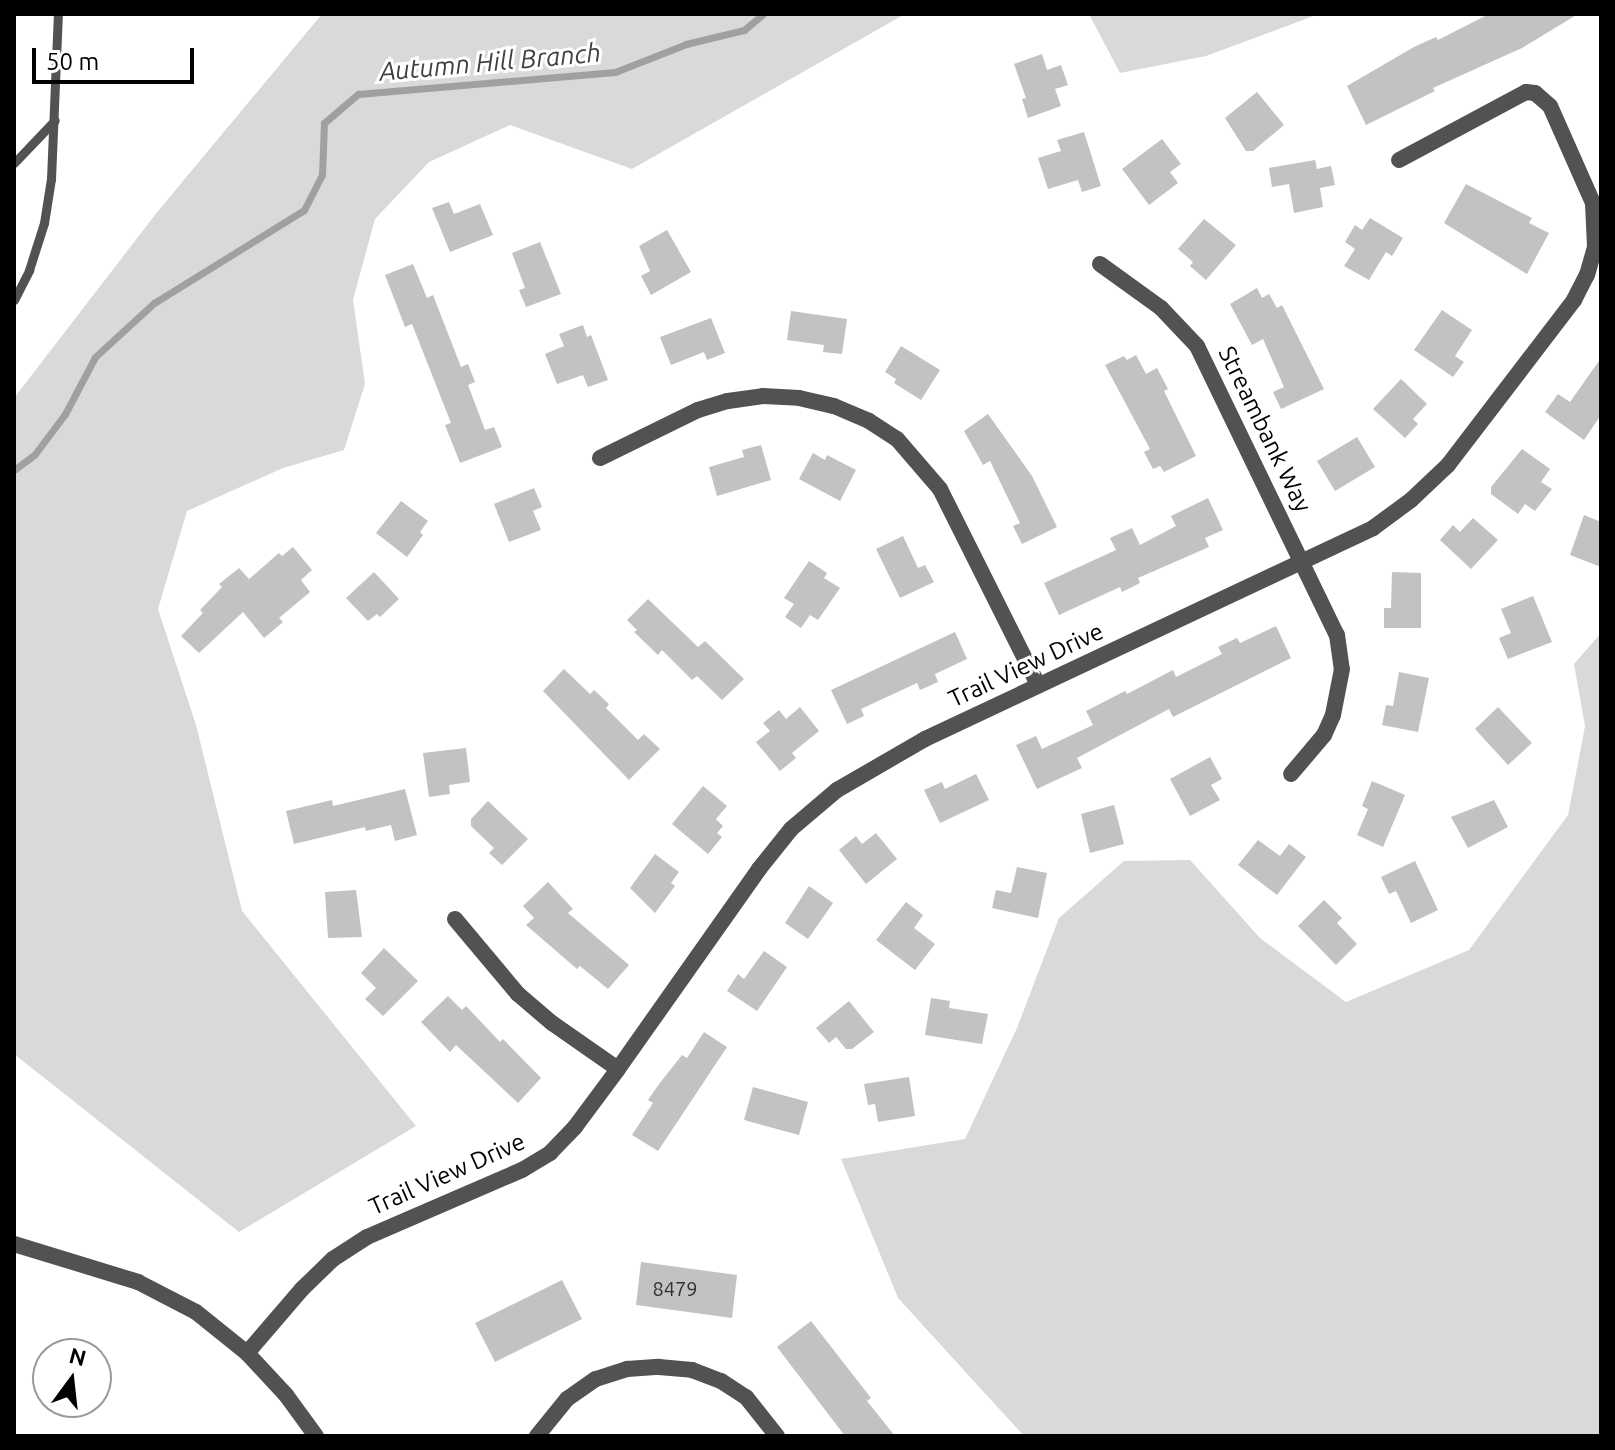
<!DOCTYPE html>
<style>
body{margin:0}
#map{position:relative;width:1615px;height:1450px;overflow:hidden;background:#fff;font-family:Ubuntu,sans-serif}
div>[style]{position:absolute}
.green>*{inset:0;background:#d9d9d9}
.stream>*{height:7px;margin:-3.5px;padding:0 3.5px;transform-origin:3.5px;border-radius:3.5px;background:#a0a0a0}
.building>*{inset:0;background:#c2c2c2}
.lane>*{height:9px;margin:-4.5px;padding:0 4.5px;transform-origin:4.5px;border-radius:4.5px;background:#525252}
.street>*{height:16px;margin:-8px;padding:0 8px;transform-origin:8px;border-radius:8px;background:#525252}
span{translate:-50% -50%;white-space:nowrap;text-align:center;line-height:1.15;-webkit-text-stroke:6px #fff;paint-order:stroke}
.number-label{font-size:20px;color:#303030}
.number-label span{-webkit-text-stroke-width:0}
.street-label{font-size:24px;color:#000}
.water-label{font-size:26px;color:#414141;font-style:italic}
.frame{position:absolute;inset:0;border:16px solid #000;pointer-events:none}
.north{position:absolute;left:32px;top:1338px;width:80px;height:80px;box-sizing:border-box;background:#fff;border:2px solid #999;border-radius:50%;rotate:15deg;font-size:22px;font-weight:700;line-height:32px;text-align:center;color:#000}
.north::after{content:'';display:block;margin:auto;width:28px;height:36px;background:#000;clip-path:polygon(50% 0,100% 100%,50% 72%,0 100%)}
.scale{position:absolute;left:32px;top:48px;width:162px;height:36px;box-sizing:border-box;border:4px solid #000;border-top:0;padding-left:10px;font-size:24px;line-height:28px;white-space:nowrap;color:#000;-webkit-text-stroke:6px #fff;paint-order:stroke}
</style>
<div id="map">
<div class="green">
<div style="clip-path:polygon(322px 14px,905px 14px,632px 169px,510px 125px,429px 162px,375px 219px,353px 300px,365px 384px,344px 450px,283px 468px,187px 511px,158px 609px,196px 725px,242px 911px,416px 1126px,239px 1232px,14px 1054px,14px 398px,158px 211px)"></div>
<div style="clip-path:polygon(1089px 14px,1319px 14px,1206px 56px,1120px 73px)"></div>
<div style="clip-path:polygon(1601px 633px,1601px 1436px,1024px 1436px,898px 1298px,841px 1159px,965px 1139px,1017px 1028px,1059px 918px,1124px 861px,1190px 860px,1260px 938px,1346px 1002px,1469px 950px,1568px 815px,1585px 726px,1574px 664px)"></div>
</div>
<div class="stream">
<div style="left:14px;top:470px;width:26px;rotate:-37deg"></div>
<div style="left:35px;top:454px;width:50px;rotate:-53.1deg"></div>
<div style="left:65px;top:414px;width:64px;rotate:-62.2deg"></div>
<div style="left:95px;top:357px;width:80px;rotate:-42.5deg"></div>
<div style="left:154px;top:303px;width:176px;rotate:-31.8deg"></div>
<div style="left:304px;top:210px;width:39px;rotate:-63deg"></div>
<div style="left:322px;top:175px;width:52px;rotate:-87.8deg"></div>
<div style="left:324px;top:123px;width:45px;rotate:-40.5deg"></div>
<div style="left:358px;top:94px;width:258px;rotate:-4.9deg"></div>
<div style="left:615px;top:72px;width:76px;rotate:-21.5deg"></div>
<div style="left:686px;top:44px;width:60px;rotate:-13.6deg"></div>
<div style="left:744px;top:30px;width:25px;rotate:-40deg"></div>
</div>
<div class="building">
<div style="clip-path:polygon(1489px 14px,1578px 14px,1522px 48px,1433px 88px,1435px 91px,1366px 125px,1347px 86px,1414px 47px,1436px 37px,1438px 40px)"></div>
<div style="clip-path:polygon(1042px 54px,1047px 70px,1061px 65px,1068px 85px,1055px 89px,1061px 106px,1028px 118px,1022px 99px,1026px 98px,1014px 64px)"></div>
<div style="clip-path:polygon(1257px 92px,1284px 125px,1253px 151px,1246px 151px,1225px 118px)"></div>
<div style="clip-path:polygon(1084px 132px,1101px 186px,1082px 192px,1078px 180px,1048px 189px,1038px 158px,1061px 151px,1057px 140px)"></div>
<div style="clip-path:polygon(1162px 139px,1181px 164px,1170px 172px,1178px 183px,1149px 205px,1122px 169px)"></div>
<div style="clip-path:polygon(1315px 160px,1317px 169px,1331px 166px,1335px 185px,1320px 188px,1323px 207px,1294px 213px,1289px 184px,1272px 187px,1269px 168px)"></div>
<div style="clip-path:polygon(1466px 184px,1532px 218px,1529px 223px,1549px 233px,1527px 274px,1444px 223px)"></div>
<div style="clip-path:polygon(449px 202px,454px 214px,480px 204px,493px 235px,450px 252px,432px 208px)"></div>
<div style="clip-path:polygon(1370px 218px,1403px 238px,1392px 256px,1386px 252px,1369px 280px,1344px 266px,1355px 249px,1345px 242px,1355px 225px,1362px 230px)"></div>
<div style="clip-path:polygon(1204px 219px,1236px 245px,1206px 280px,1190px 266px,1193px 262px,1178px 249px)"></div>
<div style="clip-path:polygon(667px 230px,691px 272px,651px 295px,641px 276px,650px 271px,639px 246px)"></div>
<div style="clip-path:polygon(540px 242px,561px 294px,526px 307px,519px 290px,525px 288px,512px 253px)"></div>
<div style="clip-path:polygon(413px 264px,427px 298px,433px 295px,461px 367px,468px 364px,475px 382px,468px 385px,485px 430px,494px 427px,502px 447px,460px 463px,445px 425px,451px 423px,412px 324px,405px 327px,385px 275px)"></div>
<div style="clip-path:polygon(1257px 288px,1262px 298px,1269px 294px,1277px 308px,1282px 305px,1324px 389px,1281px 409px,1273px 392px,1284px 387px,1263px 339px,1252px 345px,1230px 304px)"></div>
<div style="clip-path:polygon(1442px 310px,1472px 330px,1455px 356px,1464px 362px,1453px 377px,1414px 350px)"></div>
<div style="clip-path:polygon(791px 311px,847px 319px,842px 354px,823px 352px,824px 345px,787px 340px)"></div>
<div style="clip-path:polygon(711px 318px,725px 353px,707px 360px,704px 352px,671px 365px,660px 337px)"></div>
<div style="clip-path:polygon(583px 325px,587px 337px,591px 335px,608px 380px,588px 387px,583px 375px,557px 384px,545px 354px,564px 346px,559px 334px)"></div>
<div style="clip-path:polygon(901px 346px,940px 370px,921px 400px,894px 383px,896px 379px,885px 372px)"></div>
<div style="clip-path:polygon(1136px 355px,1146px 374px,1157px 368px,1168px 389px,1164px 391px,1196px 456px,1164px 472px,1160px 466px,1153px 469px,1144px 452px,1150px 449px,1105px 365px,1124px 356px,1127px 360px)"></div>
<div style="clip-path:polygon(1601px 358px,1601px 415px,1584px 440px,1545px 412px,1558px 394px,1570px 402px)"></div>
<div style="clip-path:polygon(1401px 379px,1427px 404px,1413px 419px,1418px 424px,1405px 438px,1373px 409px)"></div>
<div style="clip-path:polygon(988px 414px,1032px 476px,1057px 527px,1022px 544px,1013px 526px,1020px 523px,990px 461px,983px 465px,964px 431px)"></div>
<div style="clip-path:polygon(1357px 437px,1375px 467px,1335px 491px,1317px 461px)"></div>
<div style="clip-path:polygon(761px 445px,771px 480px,717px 496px,709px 467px,744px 457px,742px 450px)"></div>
<div style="clip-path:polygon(1522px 449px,1550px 469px,1541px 482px,1552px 489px,1535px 511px,1525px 504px,1518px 514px,1491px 494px,1491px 487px)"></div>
<div style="clip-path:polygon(813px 453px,825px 460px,827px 455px,856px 470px,840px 501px,799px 479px)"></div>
<div style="clip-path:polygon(534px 488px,542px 507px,533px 511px,541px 530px,509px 542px,494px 504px)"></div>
<div style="clip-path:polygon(1208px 498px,1223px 530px,1205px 538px,1209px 547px,1138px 578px,1140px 583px,1122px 592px,1120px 587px,1059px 615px,1044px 583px,1116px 550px,1110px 538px,1132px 528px,1140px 545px,1176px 526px,1171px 516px)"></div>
<div style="clip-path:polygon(401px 501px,428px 521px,420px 532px,423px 535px,407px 557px,376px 533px)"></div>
<div style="clip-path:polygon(1584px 515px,1601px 522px,1601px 567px,1570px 555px)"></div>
<div style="clip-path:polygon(1473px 518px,1498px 540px,1471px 569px,1440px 540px,1453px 525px,1460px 532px)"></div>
<div style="clip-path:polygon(903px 536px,918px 568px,925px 565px,934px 582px,900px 598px,876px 549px)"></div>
<div style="clip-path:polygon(293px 547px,312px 570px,301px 580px,310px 592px,279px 618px,283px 622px,264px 638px,243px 612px,199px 653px,181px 636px,203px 613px,200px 610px,222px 587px,219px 584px,239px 568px,249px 579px,279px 553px,282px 556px)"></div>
<div style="clip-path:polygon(809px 561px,827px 573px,824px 578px,840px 588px,818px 620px,810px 615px,801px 628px,785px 617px,794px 604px,784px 598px)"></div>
<div style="clip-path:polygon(374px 572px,399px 599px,380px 617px,377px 614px,368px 621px,346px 598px)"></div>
<div style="clip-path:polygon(1392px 572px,1421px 573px,1421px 628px,1384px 628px,1384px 608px,1391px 608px)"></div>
<div style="clip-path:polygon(1533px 596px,1552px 642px,1508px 659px,1499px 638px,1511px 633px,1501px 609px)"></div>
<div style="clip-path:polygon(648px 599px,698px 647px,705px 641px,744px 679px,722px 700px,697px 676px,692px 680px,662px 650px,658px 655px,634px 632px,637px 630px,627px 620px)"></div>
<div style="clip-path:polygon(1276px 626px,1291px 658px,1173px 717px,1169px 709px,1077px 758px,1082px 768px,1037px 789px,1016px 745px,1036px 736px,1042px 749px,1093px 725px,1086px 711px,1125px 691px,1127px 694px,1173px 670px,1176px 677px,1222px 654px,1218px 647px,1237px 638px,1240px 643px)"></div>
<div style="clip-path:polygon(955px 632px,967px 659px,935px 674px,938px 682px,920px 690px,917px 683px,861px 709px,864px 716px,847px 724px,831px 690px)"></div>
<div style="clip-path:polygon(564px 669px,590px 694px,594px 690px,609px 704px,606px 708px,638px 740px,644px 734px,660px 749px,629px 780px,543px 691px)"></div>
<div style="clip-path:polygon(1399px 672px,1429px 678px,1418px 732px,1382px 725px,1386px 705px,1393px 706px)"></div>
<div style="clip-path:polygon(800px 707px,819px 731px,792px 753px,796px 758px,780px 771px,756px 742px,770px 731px,763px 723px,779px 710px,786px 719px)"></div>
<div style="clip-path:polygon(1498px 707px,1532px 743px,1508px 765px,1475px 729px)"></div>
<div style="clip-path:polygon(466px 748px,470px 782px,449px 785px,450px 794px,429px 797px,423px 753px)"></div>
<div style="clip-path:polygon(1210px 757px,1222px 779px,1211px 785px,1220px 800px,1190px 816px,1170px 779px)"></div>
<div style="clip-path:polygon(976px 774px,989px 800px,940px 823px,924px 790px,942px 782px,945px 789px)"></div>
<div style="clip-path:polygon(1372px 781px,1405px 795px,1383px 847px,1357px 835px,1368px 809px,1362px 806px)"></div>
<div style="clip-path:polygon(703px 786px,727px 806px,716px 819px,723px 826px,717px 833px,722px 837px,708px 854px,672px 824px)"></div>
<div style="clip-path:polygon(405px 789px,417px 835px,395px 841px,391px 825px,366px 831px,365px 827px,294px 844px,286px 811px,332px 800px,333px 806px)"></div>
<div style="clip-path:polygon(1494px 800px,1508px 827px,1468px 848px,1451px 817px)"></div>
<div style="clip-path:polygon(488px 801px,528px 839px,502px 865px,489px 853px,494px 848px,471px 826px,471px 819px)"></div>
<div style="clip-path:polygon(1114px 805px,1124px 844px,1090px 853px,1081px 814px)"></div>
<div style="clip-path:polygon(876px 833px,897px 859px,866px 884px,839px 850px,856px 836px,862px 844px)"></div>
<div style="clip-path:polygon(1258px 840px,1280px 856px,1289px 844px,1306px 857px,1277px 895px,1238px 865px)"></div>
<div style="clip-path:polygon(655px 854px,679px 872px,671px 883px,675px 886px,655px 913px,630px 888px)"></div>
<div style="clip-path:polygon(1415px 861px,1438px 910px,1411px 923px,1396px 891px,1389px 894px,1381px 877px)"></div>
<div style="clip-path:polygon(1017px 867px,1047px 873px,1038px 918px,992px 908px,996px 890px,1011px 893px)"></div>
<div style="clip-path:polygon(548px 882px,573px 909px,568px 913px,629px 965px,608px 989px,580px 966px,577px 969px,526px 925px,534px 918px,523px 906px)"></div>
<div style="clip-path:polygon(809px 886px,833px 903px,808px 939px,785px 923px)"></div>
<div style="clip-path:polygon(356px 890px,362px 937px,328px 938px,325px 892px)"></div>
<div style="clip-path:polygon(1324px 900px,1342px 918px,1337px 923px,1357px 944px,1336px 965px,1298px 926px)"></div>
<div style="clip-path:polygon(906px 902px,923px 915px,914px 928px,935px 944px,915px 970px,876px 940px)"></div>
<div style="clip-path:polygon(384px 948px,418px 981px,383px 1016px,365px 999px,376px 988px,361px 973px)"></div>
<div style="clip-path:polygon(764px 951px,787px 967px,757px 1011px,727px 991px,738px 974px,744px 979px)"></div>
<div style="clip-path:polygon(448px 996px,462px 1010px,466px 1006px,500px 1042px,503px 1039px,541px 1078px,518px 1103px,456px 1045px,450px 1052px,421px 1022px)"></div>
<div style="clip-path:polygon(931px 998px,950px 1001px,949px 1008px,988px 1014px,982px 1044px,925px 1035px)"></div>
<div style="clip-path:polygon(849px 1001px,874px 1032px,852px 1049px,846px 1049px,836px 1037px,829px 1043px,816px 1028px)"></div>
<div style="clip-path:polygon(704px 1032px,727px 1047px,658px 1151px,632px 1135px,653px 1103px,648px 1100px,659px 1084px,682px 1055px,687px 1058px)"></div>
<div style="clip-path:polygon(909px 1077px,915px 1116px,878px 1122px,875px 1104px,868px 1105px,864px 1084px)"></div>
<div style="clip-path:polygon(753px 1087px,808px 1102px,799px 1135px,744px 1120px)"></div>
<div style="clip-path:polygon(641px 1262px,737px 1275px,732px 1318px,636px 1305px)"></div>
<div style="clip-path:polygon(562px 1280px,582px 1319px,495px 1362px,475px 1323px)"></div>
<div style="clip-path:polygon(811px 1321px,871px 1398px,867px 1401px,895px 1436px,845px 1436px,777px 1347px)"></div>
</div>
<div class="lane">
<div style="left:14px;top:163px;width:59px;rotate:-46.4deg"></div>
<div style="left:14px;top:300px;width:34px;rotate:-63deg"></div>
<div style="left:29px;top:270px;width:49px;rotate:-72.3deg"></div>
<div style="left:44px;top:223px;width:45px;rotate:-81deg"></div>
<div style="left:51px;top:179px;width:165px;rotate:-87.6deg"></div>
</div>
<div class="street">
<div style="left:1100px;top:264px;width:75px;rotate:35.8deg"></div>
<div style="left:1161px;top:308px;width:52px;rotate:46.5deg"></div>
<div style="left:1197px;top:346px;width:321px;rotate:64.2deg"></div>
<div style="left:1337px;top:635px;width:34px;rotate:82deg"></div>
<div style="left:1342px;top:669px;width:47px;rotate:101.1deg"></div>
<div style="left:1333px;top:715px;width:22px;rotate:114deg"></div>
<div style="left:1324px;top:735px;width:51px;rotate:130.2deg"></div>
<div style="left:600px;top:458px;width:109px;rotate:-26.1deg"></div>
<div style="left:698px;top:410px;width:31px;rotate:-17deg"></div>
<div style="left:728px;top:401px;width:35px;rotate:-8deg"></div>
<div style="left:763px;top:396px;width:36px;rotate:3deg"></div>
<div style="left:799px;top:398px;width:36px;rotate:13deg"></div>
<div style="left:834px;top:406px;width:38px;rotate:23deg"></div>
<div style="left:869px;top:421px;width:33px;rotate:33deg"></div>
<div style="left:897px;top:439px;width:66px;rotate:49.3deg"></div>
<div style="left:940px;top:489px;width:219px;rotate:63.4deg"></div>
<div style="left:455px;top:919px;width:98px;rotate:50deg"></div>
<div style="left:518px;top:994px;width:45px;rotate:40.5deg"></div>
<div style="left:552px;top:1023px;width:80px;rotate:34.9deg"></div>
<div style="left:14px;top:1244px;width:130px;rotate:17deg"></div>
<div style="left:138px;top:1282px;width:65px;rotate:27.3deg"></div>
<div style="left:196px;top:1312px;width:65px;rotate:38.8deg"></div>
<div style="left:247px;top:1353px;width:57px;rotate:47.1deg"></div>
<div style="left:286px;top:1395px;width:51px;rotate:53.8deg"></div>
<div style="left:247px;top:1353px;width:84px;rotate:-49.3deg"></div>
<div style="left:302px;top:1289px;width:43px;rotate:-44.1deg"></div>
<div style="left:333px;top:1259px;width:40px;rotate:-32.9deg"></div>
<div style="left:367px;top:1237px;width:169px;rotate:-23.4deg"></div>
<div style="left:522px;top:1170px;width:33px;rotate:-31deg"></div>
<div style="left:550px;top:1153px;width:36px;rotate:-46deg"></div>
<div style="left:575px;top:1127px;width:72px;rotate:-53.4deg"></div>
<div style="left:618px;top:1069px;width:245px;rotate:-54.8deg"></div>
<div style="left:759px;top:869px;width:51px;rotate:-51.3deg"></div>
<div style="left:791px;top:829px;width:60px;rotate:-40.3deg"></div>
<div style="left:837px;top:790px;width:102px;rotate:-30.1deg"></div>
<div style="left:925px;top:739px;width:495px;rotate:-25.2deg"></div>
<div style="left:1373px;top:528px;width:47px;rotate:-36.4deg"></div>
<div style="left:1411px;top:500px;width:51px;rotate:-43.4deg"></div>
<div style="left:1448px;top:465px;width:208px;rotate:-52.6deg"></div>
<div style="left:1574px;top:300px;width:28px;rotate:-63deg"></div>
<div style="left:1587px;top:275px;width:29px;rotate:-74deg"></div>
<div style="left:1595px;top:247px;width:44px;rotate:-92.6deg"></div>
<div style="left:1593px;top:203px;width:106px;rotate:-113.9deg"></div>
<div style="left:1550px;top:106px;width:20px;rotate:-139deg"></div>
<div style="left:1535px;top:93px;width:9px;rotate:-174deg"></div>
<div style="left:1526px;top:92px;width:144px;rotate:151.8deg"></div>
<div style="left:537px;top:1436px;width:48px;rotate:-51deg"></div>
<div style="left:567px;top:1399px;width:35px;rotate:-35deg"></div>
<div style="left:596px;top:1379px;width:33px;rotate:-18deg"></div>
<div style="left:627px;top:1369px;width:32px;rotate:-4deg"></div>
<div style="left:659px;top:1367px;width:33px;rotate:5deg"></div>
<div style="left:692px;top:1370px;width:31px;rotate:21deg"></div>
<div style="left:721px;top:1381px;width:30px;rotate:33deg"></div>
<div style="left:746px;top:1397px;width:50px;rotate:51.5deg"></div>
</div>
<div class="number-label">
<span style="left:675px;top:1288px">8479</span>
</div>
<div class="street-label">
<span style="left:1265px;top:429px;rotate:64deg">Streambank Way</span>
<span style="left:1026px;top:665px;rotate:-25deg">Trail View Drive</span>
<span style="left:447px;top:1174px;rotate:-24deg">Trail View Drive</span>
</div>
<div class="water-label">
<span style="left:490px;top:62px;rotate:-5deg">Autumn Hill Branch</span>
</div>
<div class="frame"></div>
<div class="north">N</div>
<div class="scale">50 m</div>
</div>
